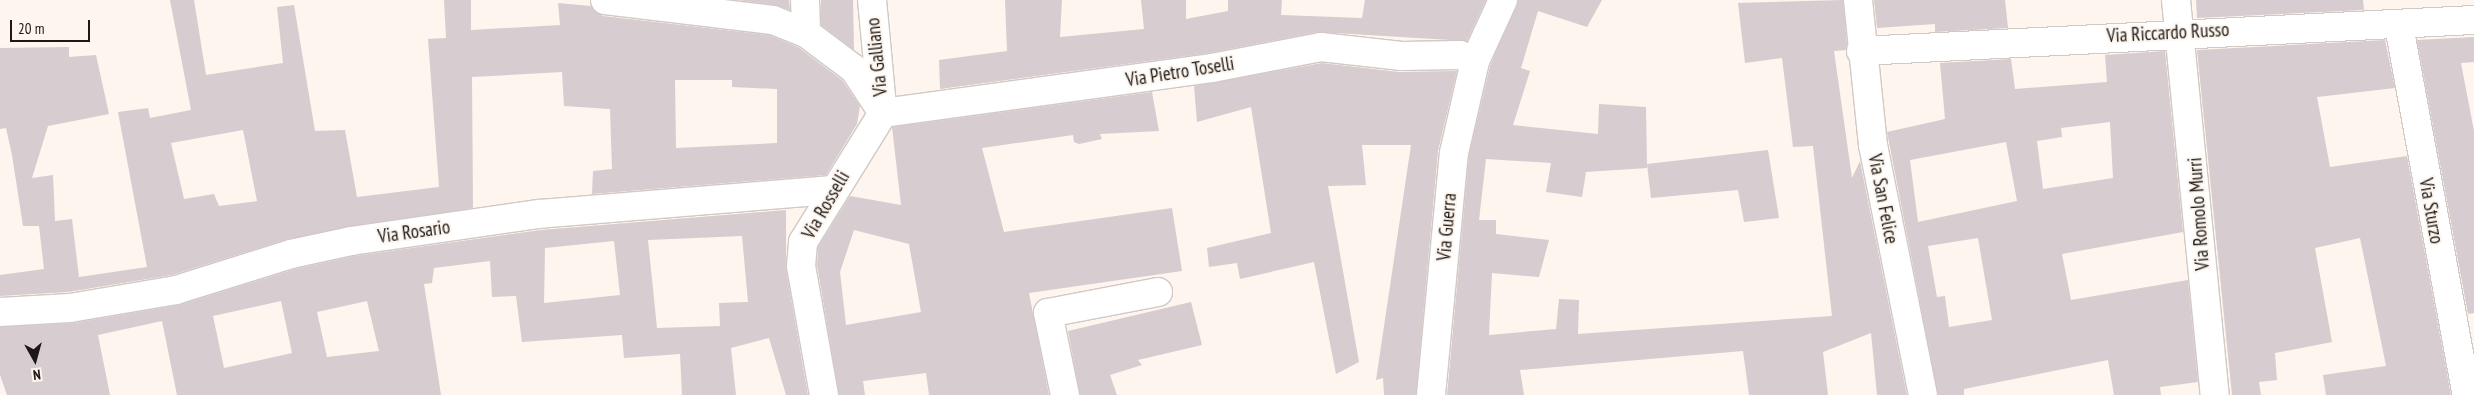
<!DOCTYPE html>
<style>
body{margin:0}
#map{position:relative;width:2474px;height:395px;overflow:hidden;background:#fdf5ee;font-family:"PT Sans Narrow",sans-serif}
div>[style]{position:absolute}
.building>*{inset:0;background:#d7cccf}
.roads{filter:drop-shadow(1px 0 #d1c9c3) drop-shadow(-1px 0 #d1c9c3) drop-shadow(0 1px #d1c9c3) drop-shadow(0 -1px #d1c9c3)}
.minor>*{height:28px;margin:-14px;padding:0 14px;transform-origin:14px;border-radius:14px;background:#fff}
span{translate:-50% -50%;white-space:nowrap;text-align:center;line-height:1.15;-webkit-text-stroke:4px #fdf5ee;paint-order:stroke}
.street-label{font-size:19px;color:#1b1816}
.north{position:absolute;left:10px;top:335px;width:50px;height:50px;-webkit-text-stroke:4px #fdf5ee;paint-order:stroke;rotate:173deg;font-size:14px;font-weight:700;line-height:20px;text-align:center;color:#1b1816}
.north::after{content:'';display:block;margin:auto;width:18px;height:22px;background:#1b1816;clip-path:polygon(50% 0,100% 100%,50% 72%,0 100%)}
.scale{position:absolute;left:10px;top:20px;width:80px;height:22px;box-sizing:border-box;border:2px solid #1b1816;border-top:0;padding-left:6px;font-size:15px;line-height:18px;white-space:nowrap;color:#1b1816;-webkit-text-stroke:4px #fdf5ee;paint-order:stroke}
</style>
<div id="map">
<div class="building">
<div style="clip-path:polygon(evenodd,170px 0,194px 0,206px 75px,283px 63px,277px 7px,294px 5px,315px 131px,345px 130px,357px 197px,439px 187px,428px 39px,446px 38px,444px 0,471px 0,471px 30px,560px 25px,558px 3px,591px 6px,603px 16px,769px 35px,798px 47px,842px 80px,860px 106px,857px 124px,826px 175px,592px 194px,593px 171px,612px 169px,610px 109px,564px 106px,562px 72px,472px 77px,473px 208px,288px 239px,172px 275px,68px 292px,0 296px,0 275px,44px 269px,39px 226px,23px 226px,12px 155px,6px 128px,0 129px,0 48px,69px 47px,69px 57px,96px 55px,109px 114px,48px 126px,32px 178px,53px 175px,55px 221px,72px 219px,79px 277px,147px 267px,118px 112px,148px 108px,150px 118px,191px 110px,170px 0,675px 80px,732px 80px,732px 87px,777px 89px,777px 143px,676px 148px,675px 80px,170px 0,243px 130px,257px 201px,219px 206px,214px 194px,184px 199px,171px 143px,243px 130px)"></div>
<div style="clip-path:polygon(737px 0,789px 0,790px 10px,775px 5px)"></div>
<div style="clip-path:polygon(821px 0,853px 0,854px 50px,821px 25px)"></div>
<div style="clip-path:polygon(1005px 0,1062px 0,1060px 37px,1144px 29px,1141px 0,1186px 0,1186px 19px,1228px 11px,1228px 0,1282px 0,1281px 15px,1362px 18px,1365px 0,1486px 0,1467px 41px,1318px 32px,1209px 53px,940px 89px,939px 60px,1007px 51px)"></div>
<div style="clip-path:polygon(1518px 0,1602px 0,1587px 27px,1538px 11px,1521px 68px,1530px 71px,1513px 125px,1598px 134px,1599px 104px,1646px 107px,1647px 168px,1586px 172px,1582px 197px,1546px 192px,1551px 163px,1486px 159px,1479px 220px,1496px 220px,1496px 234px,1549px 240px,1539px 277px,1492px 273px,1489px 335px,1556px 329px,1559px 299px,1579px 300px,1578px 334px,1832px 316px,1813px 146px,1793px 147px,1782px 58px,1745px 63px,1738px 3px,1843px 0,1847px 44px,1846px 50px,1834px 51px,1852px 178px,1860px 161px,1907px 395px,1877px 395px,1871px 333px,1823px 352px,1828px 395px,1749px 395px,1743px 351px,1520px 370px,1524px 395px,1447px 395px,1469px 155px,1490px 66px)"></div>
<div style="clip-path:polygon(1874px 0,2005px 0,2008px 28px,1935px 32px,1935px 24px,1877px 28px)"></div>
<div style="clip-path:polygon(2196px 0,2363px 0,2364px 10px,2197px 18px)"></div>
<div style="clip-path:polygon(2474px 37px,2474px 62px,2461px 63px,2474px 131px,2474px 313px,2468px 314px,2417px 40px)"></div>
<div style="clip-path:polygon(2385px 40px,2395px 88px,2317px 97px,2330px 167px,2407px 156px,2451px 395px,2326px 395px,2323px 375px,2386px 366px,2360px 238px,2315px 248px,2332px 342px,2275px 353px,2277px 380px,2259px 382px,2261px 395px,2232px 395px,2197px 50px)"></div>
<div style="clip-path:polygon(evenodd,2165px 51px,2183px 232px,2062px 254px,2071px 300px,2188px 280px,2198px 382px,2160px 387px,2161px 395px,2114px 395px,2108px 360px,1964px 389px,1964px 395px,1938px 395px,1887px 132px,1945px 119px,1940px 63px,2011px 59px,2015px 89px,2107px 82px,2105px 55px,2165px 51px,2110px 122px,2113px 178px,2043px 189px,2037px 141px,2062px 137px,2061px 128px,2110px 122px,2165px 51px,2006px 142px,2017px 201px,1918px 222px,1910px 160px,2006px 142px,2165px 51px,1978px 238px,1992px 320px,1949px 327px,1945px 296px,1937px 297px,1928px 246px,1978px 238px)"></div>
<div style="clip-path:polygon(1322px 63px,1399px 72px,1457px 71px,1438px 151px,1416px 395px,1384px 395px,1383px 378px,1376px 380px,1411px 145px,1362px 145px,1366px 185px,1328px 186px,1359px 362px,1336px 374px,1314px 262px,1240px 279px,1237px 263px,1209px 267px,1207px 248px,1271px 233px,1251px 107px,1197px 122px,1194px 86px)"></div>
<div style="clip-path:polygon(evenodd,1152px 92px,1159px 131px,1100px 134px,1102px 139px,1079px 144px,1074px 142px,1073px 135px,982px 148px,1004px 232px,1172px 208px,1182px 271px,1029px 293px,1049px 395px,929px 395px,926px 373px,863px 381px,865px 395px,839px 395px,817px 265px,818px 247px,850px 196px,901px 205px,892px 127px,1152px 92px,854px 230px,909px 244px,921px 312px,846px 325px,840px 272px,854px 230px)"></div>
<div style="clip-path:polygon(1768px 150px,1779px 218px,1744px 222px,1738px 190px,1651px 198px,1647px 164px)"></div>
<div style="clip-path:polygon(evenodd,786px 210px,786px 269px,808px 395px,786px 395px,769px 338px,731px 348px,736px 395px,682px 395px,680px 354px,624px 358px,622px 335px,522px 342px,516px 296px,492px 297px,490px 261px,434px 268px,432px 283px,424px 284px,441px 395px,177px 395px,162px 321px,98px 335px,110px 395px,7px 395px,0 375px,0 327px,73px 323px,179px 305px,295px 269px,354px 256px,541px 230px,786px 210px,742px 236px,748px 302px,719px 303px,720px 326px,657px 328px,648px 240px,742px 236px,786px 210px,614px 241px,620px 295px,544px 303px,545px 248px,614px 241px,786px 210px,281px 301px,292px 353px,224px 368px,213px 316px,281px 301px,786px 210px,367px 301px,379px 351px,327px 357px,317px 312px,367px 301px)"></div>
<div style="clip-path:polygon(1191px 302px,1202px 345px,1138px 360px,1142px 365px,1110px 375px,1117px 395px,1080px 395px,1068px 331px)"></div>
</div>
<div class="roads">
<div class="minor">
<div style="left:605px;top:0;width:169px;rotate:6.8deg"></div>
<div style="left:773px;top:20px;width:35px;rotate:22deg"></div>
<div style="left:806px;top:33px;width:60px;rotate:36.9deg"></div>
<div style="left:854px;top:69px;width:53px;rotate:56.6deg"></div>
<div style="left:805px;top:0;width:33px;rotate:88deg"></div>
<div style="left:872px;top:0;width:105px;rotate:84.6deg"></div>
<div style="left:1858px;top:0;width:146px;rotate:84.1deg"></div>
<div style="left:1873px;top:145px;width:255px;rotate:78.7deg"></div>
<div style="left:2176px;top:0;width:397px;rotate:84.4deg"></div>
<div style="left:2399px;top:26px;width:375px;rotate:79.6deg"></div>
<div style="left:1861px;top:51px;width:614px;rotate:-2.9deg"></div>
<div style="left:883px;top:113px;width:332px;rotate:-7.8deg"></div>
<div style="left:1212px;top:68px;width:111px;rotate:-10.9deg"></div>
<div style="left:1321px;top:47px;width:81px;rotate:6.4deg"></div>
<div style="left:1401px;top:56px;width:59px;rotate:-1deg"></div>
<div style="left:1460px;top:55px;width:16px;rotate:22deg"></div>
<div style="left:0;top:312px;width:70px;rotate:-3.3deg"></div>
<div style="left:70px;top:308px;width:108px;rotate:-9.6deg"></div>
<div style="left:176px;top:290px;width:121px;rotate:-17.4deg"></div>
<div style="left:291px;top:254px;width:61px;rotate:-12.2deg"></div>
<div style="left:351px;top:241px;width:190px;rotate:-8.2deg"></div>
<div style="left:539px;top:214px;width:296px;rotate:-4.7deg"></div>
<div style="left:824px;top:395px;width:131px;rotate:-100.1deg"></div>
<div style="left:801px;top:266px;width:24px;rotate:-85deg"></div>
<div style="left:803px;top:242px;width:152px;rotate:-58.2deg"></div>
<div style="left:1065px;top:395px;width:84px;rotate:-101.7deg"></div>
<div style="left:1048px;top:313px;width:112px;rotate:-10.8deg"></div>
<div style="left:1431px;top:395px;width:243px;rotate:-84.6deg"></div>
<div style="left:1454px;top:153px;width:94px;rotate:-77.1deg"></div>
<div style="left:1475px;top:61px;width:67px;rotate:-65.3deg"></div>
</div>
</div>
<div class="street-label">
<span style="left:2168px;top:33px;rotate:-3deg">Via Riccardo Russo</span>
<span style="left:877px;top:57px;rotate:-96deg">Via Galliano</span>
<span style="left:1180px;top:72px;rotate:-9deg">Via Pietro Toselli</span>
<span style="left:1883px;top:199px;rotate:79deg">Via San Felice</span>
<span style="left:826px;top:205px;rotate:-60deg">Via Rosselli</span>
<span style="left:2431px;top:211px;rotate:80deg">Via Sturzo</span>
<span style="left:2199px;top:214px;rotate:-94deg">Via Romolo Murri</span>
<span style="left:1447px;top:227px;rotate:-85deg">Via Guerra</span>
<span style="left:414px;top:232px;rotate:-8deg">Via Rosario</span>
</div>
<div class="north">N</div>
<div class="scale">20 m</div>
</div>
